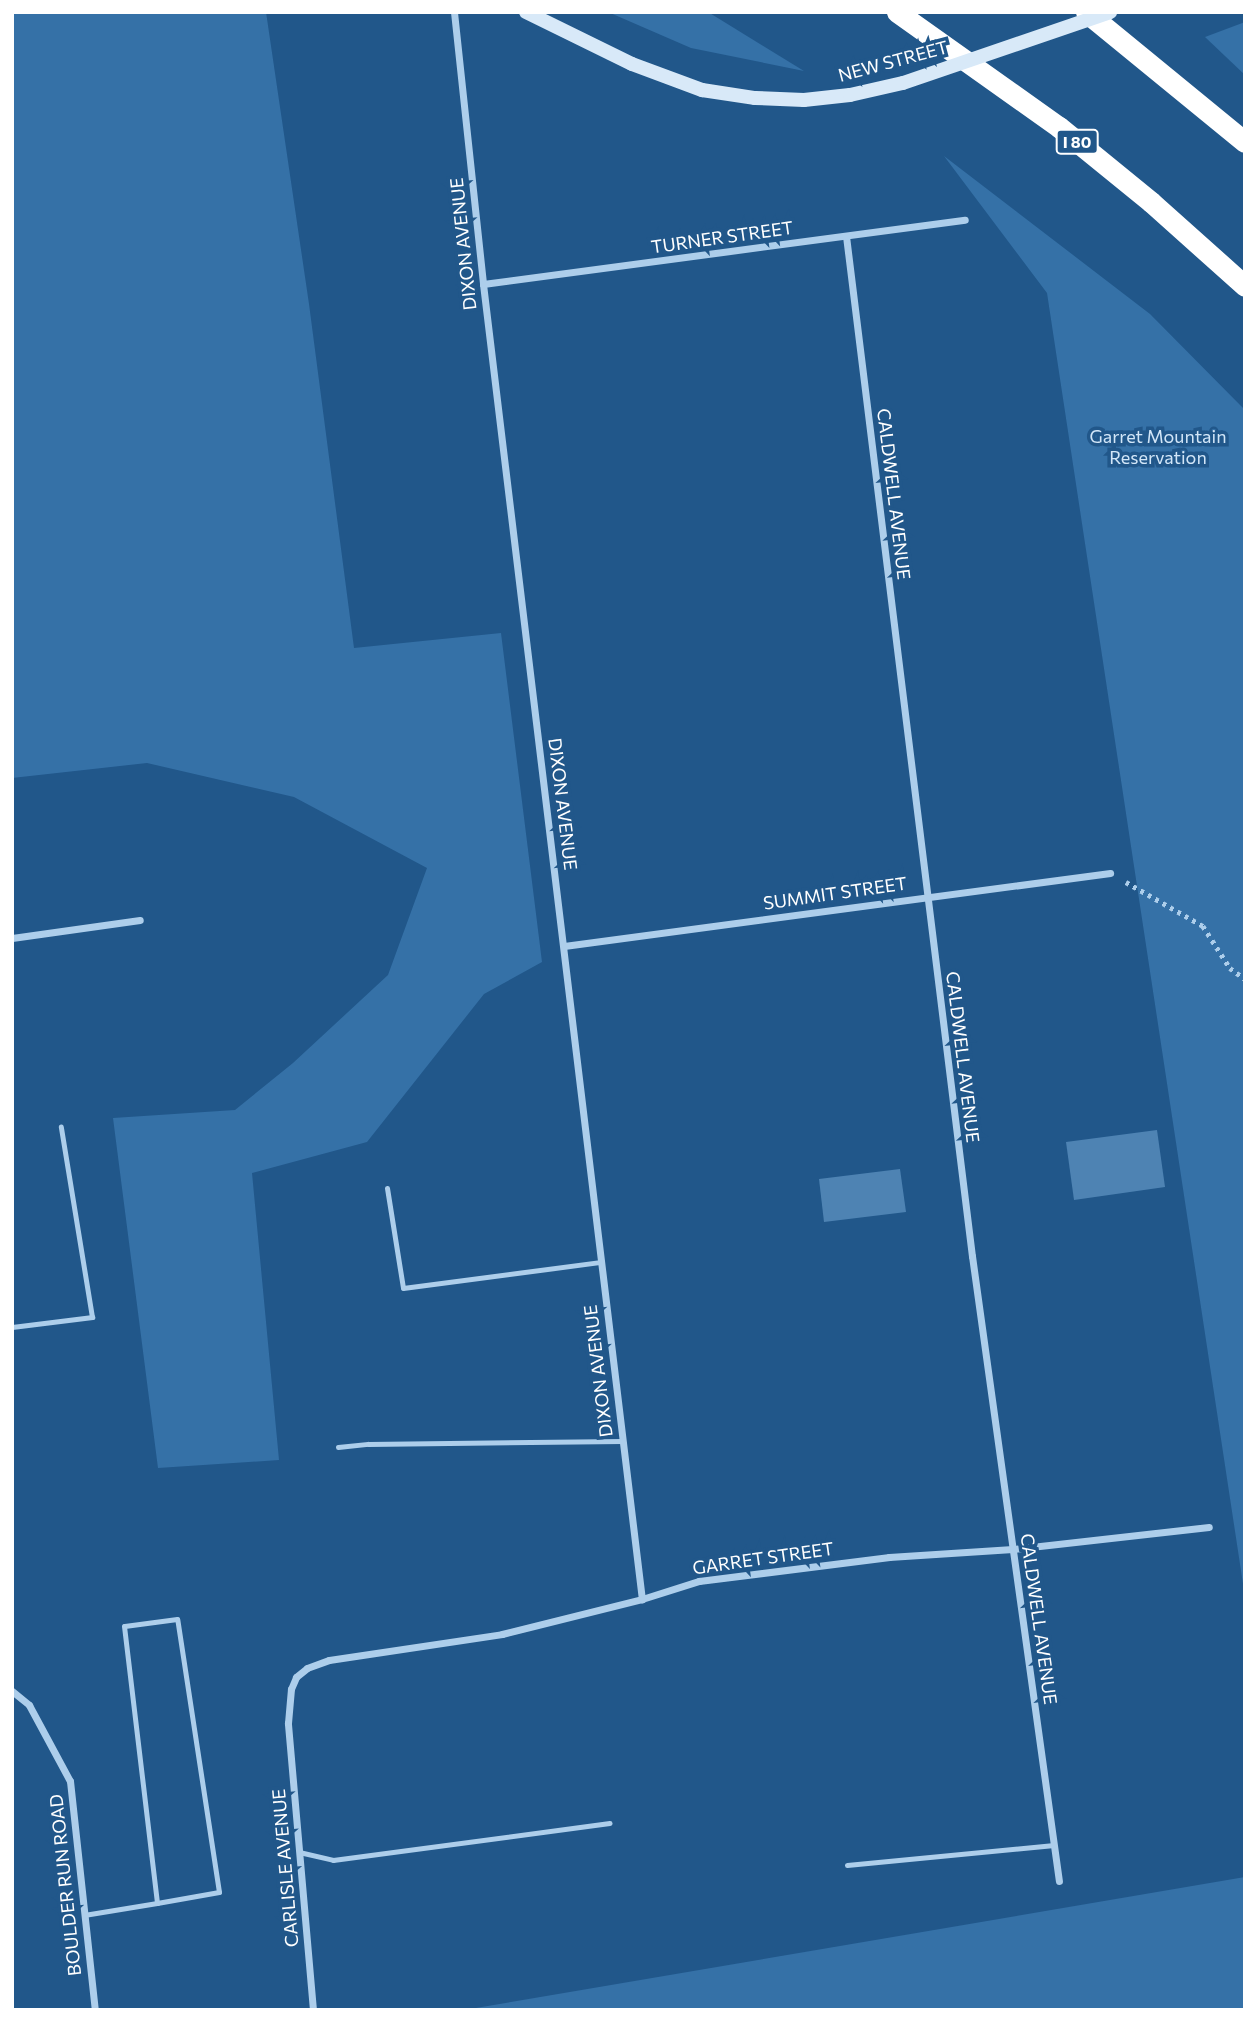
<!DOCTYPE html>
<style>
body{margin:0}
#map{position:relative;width:1257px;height:2022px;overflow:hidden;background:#21578a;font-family:Commissioner,sans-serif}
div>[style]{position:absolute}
.green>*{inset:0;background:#3571a7}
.building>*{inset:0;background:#4e83b3}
.path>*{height:4.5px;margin-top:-2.25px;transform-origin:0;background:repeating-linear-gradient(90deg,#adceeb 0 3.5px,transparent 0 8.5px)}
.lane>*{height:5px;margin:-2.5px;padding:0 2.5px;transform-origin:2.5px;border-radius:2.5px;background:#adceeb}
.street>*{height:7px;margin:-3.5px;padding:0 3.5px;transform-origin:3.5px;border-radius:3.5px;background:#adceeb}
.secondary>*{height:14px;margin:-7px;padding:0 7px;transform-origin:7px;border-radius:7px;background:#d8e9f8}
.highway>*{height:21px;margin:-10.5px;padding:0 10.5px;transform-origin:10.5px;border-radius:10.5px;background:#fff}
.secondary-bridge>*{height:14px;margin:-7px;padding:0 7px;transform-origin:7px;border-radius:7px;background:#d8e9f8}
span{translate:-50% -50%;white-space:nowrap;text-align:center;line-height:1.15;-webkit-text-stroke:7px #21578a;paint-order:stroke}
.shield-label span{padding:2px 5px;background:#21578a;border:2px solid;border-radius:5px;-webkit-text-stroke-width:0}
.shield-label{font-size:16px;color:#fff;font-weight:700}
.street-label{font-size:18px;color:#fff}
.park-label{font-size:18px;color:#d2e6f8}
.frame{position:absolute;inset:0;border:14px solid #fff;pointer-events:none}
</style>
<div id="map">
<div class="green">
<div style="clip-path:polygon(12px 12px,266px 12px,309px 304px,354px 648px,501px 633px,542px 962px,484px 994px,367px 1142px,252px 1173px,279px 1460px,158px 1468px,113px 1118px,235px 1110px,293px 1063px,388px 975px,427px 868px,294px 797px,147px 763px,12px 778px)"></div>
<div style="clip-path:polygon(608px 12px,708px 12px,804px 71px,691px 48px)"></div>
<div style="clip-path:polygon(1245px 22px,1245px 75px,1205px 37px)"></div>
<div style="clip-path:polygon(944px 156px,1150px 314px,1245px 410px,1245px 1597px,1047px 293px)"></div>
<div style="clip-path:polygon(1245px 1877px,1245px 2010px,464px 2010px)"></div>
</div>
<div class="building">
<div style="clip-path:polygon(1157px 1130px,1165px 1187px,1074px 1200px,1066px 1142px)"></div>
<div style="clip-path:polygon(900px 1169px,906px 1212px,824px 1222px,819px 1179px)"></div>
</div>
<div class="path">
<div style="left:1126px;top:882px;width:89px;rotate:29.7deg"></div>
<div style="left:1203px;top:926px;width:50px;rotate:57.3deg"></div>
<div style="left:1230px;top:968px;width:19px;rotate:36deg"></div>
</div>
<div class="lane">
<div style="left:387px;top:1188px;width:101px;rotate:80.9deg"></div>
<div style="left:403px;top:1288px;width:200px;rotate:-7.5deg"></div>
<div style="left:12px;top:1327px;width:81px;rotate:-7.1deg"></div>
<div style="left:92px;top:1317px;width:193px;rotate:-99.3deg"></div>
<div style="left:338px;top:1447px;width:30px;rotate:-6deg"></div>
<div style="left:368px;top:1444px;width:254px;rotate:-0.7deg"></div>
<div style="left:299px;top:1852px;width:35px;rotate:13deg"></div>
<div style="left:333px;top:1860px;width:279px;rotate:-7.6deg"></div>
<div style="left:847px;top:1865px;width:208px;rotate:-5.5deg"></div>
<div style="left:84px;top:1915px;width:74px;rotate:-9.3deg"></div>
<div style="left:157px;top:1903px;width:63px;rotate:-10.1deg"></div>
<div style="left:219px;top:1892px;width:276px;rotate:-98.7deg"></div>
<div style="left:177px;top:1619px;width:53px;rotate:172.5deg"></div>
<div style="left:124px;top:1626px;width:279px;rotate:83.2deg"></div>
</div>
<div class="street">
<div style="left:454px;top:12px;width:274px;rotate:83.9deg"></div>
<div style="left:483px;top:284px;width:1325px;rotate:83.11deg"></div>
<div style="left:846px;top:236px;width:1028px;rotate:82.96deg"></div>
<div style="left:972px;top:1256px;width:631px;rotate:82.08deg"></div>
<div style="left:483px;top:284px;width:486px;rotate:-7.6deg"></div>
<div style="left:12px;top:938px;width:129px;rotate:-8deg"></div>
<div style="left:564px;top:946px;width:551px;rotate:-7.62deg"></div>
<div style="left:12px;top:1691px;width:22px;rotate:39deg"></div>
<div style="left:29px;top:1705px;width:86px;rotate:61.7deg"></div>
<div style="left:70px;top:1781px;width:230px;rotate:83.8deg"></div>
<div style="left:313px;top:2010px;width:288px;rotate:-95deg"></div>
<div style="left:288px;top:1723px;width:34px;rotate:-85deg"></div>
<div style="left:291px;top:1689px;width:13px;rotate:-67deg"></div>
<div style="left:296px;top:1677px;width:14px;rotate:-39deg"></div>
<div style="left:307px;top:1668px;width:23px;rotate:-20deg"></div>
<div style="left:329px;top:1660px;width:175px;rotate:-8.5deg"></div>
<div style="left:502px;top:1634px;width:144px;rotate:-14deg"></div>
<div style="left:642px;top:1599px;width:60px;rotate:-17.5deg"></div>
<div style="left:699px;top:1581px;width:192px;rotate:-7.2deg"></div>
<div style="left:889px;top:1557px;width:124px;rotate:-3.7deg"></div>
<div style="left:1013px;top:1549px;width:197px;rotate:-6.4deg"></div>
</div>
<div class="secondary">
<div style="left:526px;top:12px;width:118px;rotate:26.1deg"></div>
<div style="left:632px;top:64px;width:75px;rotate:20.4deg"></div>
<div style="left:702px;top:90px;width:54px;rotate:8.6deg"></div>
<div style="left:755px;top:98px;width:49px;rotate:2.3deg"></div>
<div style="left:804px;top:100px;width:46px;rotate:-6.2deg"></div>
</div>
<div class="highway">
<div style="left:897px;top:12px;width:199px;rotate:35.4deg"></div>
<div style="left:1059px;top:127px;width:119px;rotate:39.2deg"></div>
<div style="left:1151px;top:202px;width:126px;rotate:41.8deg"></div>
<div style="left:1086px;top:12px;width:205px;rotate:39.3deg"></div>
</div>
<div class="secondary-bridge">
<div style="left:850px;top:95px;width:54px;rotate:-12.8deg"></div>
<div style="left:903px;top:83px;width:219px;rotate:-18.9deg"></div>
</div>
<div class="shield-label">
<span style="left:1077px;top:142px">I 80</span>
</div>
<div class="street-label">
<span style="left:893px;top:61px;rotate:-15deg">NEW STREET</span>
<span style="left:722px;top:237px;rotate:-8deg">TURNER STREET</span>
<span style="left:463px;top:244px;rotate:-96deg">DIXON AVENUE</span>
<span style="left:894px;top:494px;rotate:83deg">CALDWELL AVENUE</span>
<span style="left:563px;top:804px;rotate:83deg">DIXON AVENUE</span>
<span style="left:835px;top:893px;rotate:-8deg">SUMMIT STREET</span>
<span style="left:963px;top:1057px;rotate:83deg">CALDWELL AVENUE</span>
<span style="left:598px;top:1371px;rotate:-97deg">DIXON AVENUE</span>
<span style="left:763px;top:1558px;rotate:-8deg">GARRET STREET</span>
<span style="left:1039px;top:1619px;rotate:82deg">CALDWELL AVENUE</span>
<span style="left:285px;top:1868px;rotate:-95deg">CARLISLE AVENUE</span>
<span style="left:65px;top:1885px;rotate:-96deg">BOULDER RUN ROAD</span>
</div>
<div class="park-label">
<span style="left:1158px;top:447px">Garret Mountain<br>Reservation</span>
</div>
<div class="frame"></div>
</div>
